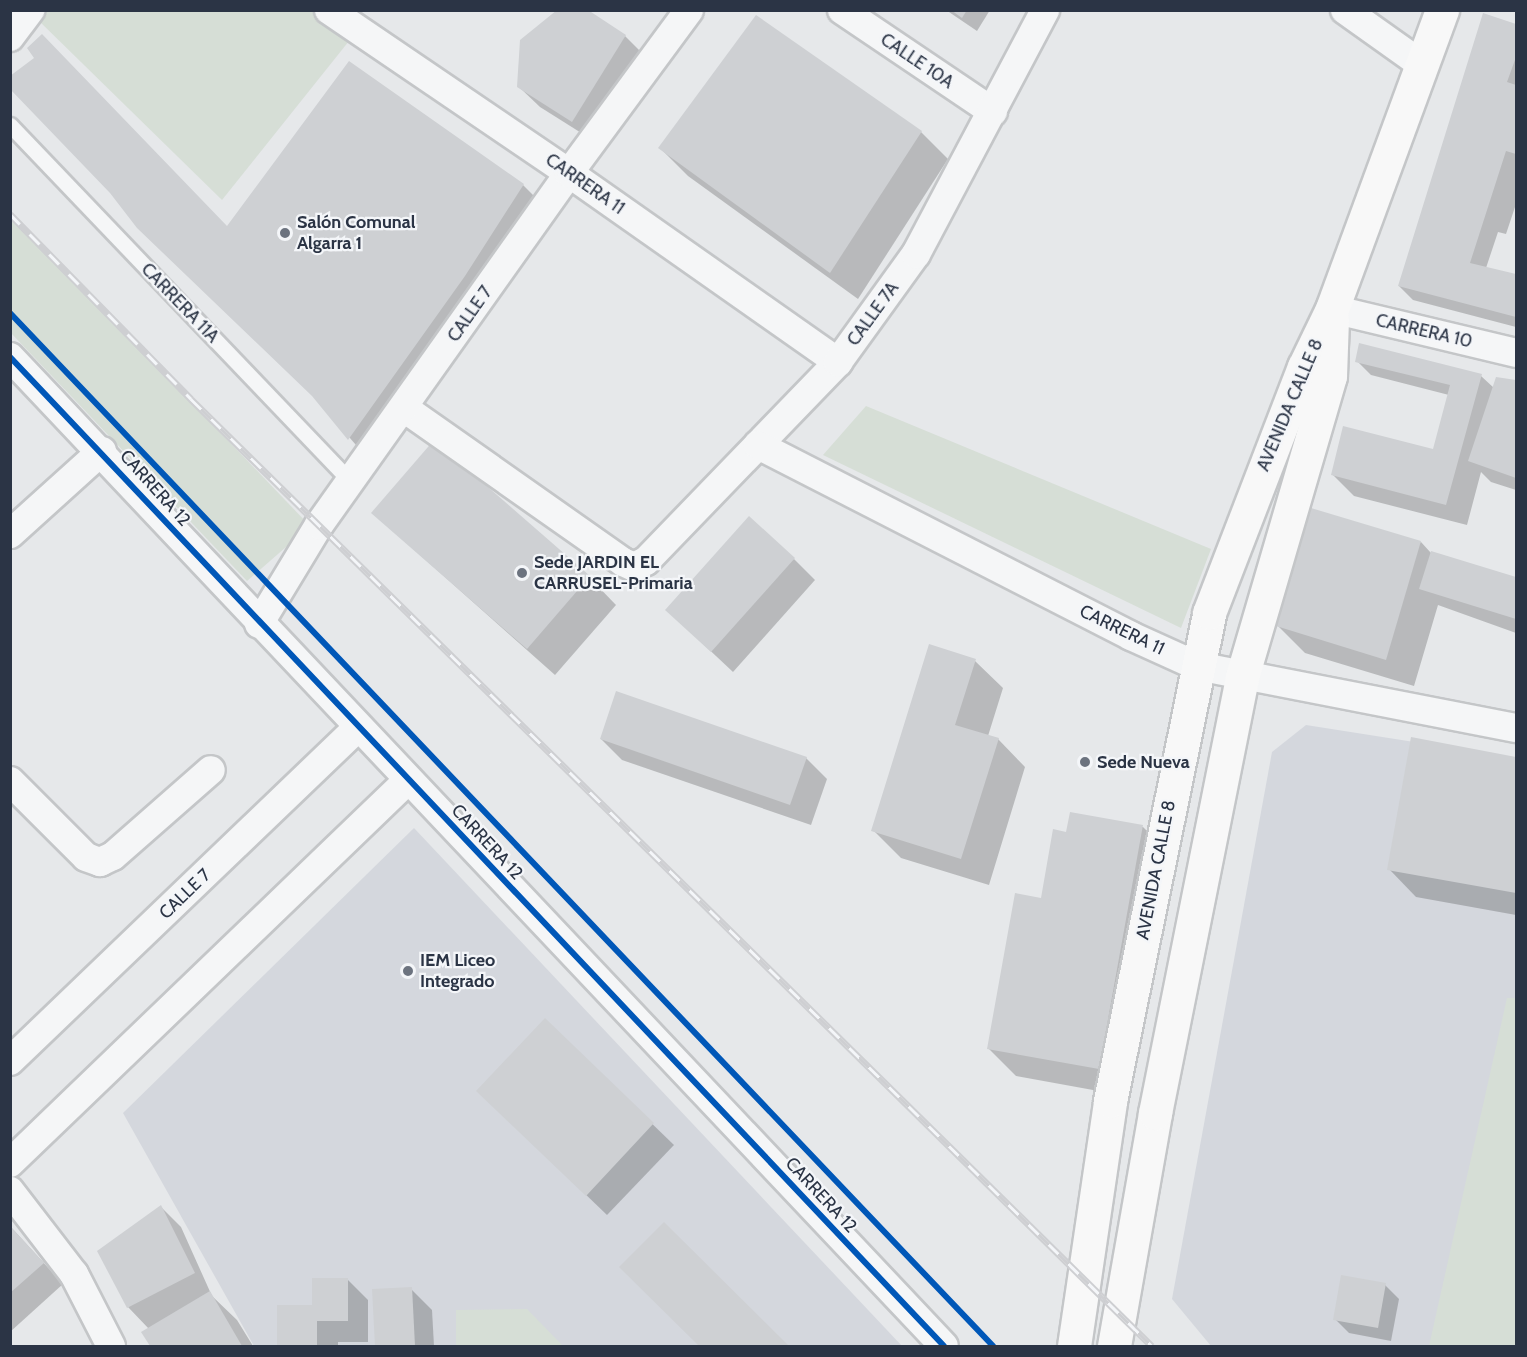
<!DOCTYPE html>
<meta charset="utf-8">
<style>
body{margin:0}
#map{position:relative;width:1527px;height:1357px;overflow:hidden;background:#e6e8ea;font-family:Cabin,sans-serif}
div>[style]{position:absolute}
.built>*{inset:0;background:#d4d7dd}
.green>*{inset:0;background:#d6ded6}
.shadow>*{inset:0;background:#0003}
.building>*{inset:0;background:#ced0d3}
.roads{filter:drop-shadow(2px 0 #c4c6c8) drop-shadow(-2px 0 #c4c6c8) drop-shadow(0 2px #c4c6c8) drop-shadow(0 -2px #c4c6c8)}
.service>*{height:15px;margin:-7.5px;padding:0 7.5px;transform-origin:7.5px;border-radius:7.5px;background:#f5f6f7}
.minor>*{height:28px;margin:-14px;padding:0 14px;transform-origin:14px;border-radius:14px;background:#f5f6f7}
.secondary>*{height:33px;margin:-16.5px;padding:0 16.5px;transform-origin:16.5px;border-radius:16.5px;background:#f8f8f8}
.rail>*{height:7px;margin-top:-3.5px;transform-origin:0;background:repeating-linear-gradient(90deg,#f4f6f9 0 14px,#cecfd2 0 28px);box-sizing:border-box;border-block:2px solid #cecfd2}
.cycleway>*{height:6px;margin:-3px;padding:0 3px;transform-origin:3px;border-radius:3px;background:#0057b8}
.dots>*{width:16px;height:16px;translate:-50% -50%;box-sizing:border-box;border:3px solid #f4f6f9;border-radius:50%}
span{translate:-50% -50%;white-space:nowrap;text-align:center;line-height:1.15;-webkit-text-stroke:4.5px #f4f6f9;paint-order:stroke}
.street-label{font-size:18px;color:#2b3445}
.poi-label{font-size:18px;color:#2b3445;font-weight:700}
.left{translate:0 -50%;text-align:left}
.frame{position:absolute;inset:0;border:12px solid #2b3445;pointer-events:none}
</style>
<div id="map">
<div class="built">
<div style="clip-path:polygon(1306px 725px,1516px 758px,1516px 1346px,1211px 1346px,1172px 1299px,1272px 752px)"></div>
<div style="clip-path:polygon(414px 828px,902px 1346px,254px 1346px,123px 1113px)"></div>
</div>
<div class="green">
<div style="clip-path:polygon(43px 10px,317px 11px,353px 36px,222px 200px,37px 19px)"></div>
<div style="clip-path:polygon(10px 213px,310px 526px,247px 581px,11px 333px)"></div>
<div style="clip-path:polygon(866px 406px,1211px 549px,1181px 628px,823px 455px)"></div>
<div style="clip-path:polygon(1507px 998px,1516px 998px,1516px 1346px,1429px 1346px)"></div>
<div style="clip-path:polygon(527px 1309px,563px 1346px,456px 1346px,456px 1310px)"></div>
</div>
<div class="shadow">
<div style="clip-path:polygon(946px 10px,990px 10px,977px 31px)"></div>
<div style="clip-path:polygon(1484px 15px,1516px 26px,1516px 204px,1506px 234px,1498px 232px,1486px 268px,1516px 275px,1516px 327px,1413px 300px,1399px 286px)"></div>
<div style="clip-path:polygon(625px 36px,646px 57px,594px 141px,540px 107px,518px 86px)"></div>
<div style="clip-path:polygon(349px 63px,523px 185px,537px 199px,363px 453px,315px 398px,228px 227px)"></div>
<div style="clip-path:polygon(921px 132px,948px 159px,858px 299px,688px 176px,660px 148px)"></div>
<div style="clip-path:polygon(1357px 361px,1481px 376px,1494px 388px,1497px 379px,1516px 382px,1516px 490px,1491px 482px,1481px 472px,1467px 525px,1354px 496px,1333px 475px,1435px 451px,1449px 395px,1371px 375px)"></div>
<div style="clip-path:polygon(373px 513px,589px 577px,616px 605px,555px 675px)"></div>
<div style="clip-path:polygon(1421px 542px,1431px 553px,1516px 578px,1516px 633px,1438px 605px,1414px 686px,1305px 653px,1278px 626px)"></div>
<div style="clip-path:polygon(794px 559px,815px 580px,733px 672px,667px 610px)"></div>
<div style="clip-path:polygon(975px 661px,1003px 688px,988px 736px,998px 739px,1025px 767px,989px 885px,901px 858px,873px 830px)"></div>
<div style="clip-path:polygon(601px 739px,806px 758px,827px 779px,811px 825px,622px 760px)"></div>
<div style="clip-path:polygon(1412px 739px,1516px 758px,1516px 915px,1416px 897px,1389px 869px)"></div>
<div style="clip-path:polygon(1143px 827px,1170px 854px,1126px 1096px,1016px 1076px,988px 1048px,1067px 834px)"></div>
<div style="clip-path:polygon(545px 1020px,674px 1145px,607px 1215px,499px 1111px)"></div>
<div style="clip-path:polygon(161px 1207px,181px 1227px,212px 1296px,237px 1320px,253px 1346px,151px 1346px,143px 1332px,149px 1329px,128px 1307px,99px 1252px)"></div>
<div style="clip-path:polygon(664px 1224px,787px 1346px,701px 1346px,621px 1267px)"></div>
<div style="clip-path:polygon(10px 1226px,63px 1284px,10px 1332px)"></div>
<div style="clip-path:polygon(347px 1279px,368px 1300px,368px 1342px,338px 1342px,338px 1346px,279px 1346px,279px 1306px,313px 1307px)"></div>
<div style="clip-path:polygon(1385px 1285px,1399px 1299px,1391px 1341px,1349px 1333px,1335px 1319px)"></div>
<div style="clip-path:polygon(411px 1289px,432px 1310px,434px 1346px,376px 1346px,373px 1290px)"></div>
</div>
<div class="building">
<div style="clip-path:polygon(557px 10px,588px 10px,626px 35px,572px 122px,517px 87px,520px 40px)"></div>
<div style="clip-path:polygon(951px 10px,967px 10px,962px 18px)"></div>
<div style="clip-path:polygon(1483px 13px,1516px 24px,1516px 57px,1507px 82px,1516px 85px,1516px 154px,1506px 151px,1470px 263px,1516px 274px,1516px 317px,1398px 286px)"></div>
<div style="clip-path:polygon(756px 15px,922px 131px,830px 273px,658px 148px)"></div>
<div style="clip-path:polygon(42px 34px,227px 226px,349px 61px,524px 184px,465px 276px,348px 440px,312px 396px,137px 228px,110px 193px,10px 89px,10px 76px,34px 58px,27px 48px)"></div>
<div style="clip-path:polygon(1359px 343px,1482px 374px,1446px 505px,1331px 475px,1343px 426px,1433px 449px,1450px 385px,1355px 362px)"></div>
<div style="clip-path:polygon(1496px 377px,1516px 380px,1516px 478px,1468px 461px)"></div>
<div style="clip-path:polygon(434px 440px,590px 576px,527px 649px,371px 513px)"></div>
<div style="clip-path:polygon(1311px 508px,1421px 541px,1386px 660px,1276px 626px)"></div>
<div style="clip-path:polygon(749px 516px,795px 558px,711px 652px,665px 610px)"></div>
<div style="clip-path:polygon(1431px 551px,1516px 577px,1516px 619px,1419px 589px)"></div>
<div style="clip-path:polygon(929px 644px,976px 659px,955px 725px,999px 738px,961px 859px,871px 831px)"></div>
<div style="clip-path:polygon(616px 691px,807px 757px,790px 805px,600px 739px)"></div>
<div style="clip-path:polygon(1411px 737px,1516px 757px,1516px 893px,1387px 870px)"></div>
<div style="clip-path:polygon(1070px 812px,1143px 825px,1099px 1069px,987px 1049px,1015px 893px,1041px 898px,1053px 829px,1066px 832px)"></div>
<div style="clip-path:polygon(545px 1018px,654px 1123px,586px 1196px,476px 1091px)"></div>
<div style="clip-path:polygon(161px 1205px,195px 1273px,127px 1308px,97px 1251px)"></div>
<div style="clip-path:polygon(664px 1222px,789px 1346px,699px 1346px,619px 1267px)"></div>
<div style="clip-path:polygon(10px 1226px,44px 1263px,10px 1293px)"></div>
<div style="clip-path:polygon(1341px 1275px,1386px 1283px,1378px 1328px,1333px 1320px)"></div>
<div style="clip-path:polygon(312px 1278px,348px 1278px,348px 1321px,317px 1321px,317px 1346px,277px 1346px,277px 1305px,312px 1305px)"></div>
<div style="clip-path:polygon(412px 1287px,415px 1346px,375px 1346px,372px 1289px)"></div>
<div style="clip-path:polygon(210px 1291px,242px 1346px,150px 1346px,141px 1332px)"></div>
</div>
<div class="roads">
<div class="service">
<div style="left:10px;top:125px;width:492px;rotate:46.3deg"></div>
</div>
<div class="minor">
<div style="left:329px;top:10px;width:290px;rotate:34.2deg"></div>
<div style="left:569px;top:173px;width:329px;rotate:35.1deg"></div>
<div style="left:842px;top:10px;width:182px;rotate:34deg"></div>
<div style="left:1345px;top:10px;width:93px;rotate:35.4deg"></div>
<div style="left:10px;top:37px;width:34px;rotate:-53deg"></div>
<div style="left:1332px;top:309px;width:189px;rotate:13.4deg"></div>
<div style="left:10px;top:357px;width:1360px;rotate:46.64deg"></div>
<div style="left:404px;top:408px;width:268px;rotate:35.1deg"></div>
<div style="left:623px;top:562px;width:12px;rotate:24deg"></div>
<div style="left:634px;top:567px;width:13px;rotate:-27deg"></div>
<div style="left:646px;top:561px;width:277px;rotate:-46deg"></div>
<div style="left:838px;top:362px;width:133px;rotate:-54.2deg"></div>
<div style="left:916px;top:254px;width:276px;rotate:-62.1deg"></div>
<div style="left:758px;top:445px;width:419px;rotate:27.1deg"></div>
<div style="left:1131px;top:636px;width:72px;rotate:24.4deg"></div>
<div style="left:1197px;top:666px;width:325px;rotate:11deg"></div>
<div style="left:10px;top:534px;width:124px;rotate:-42.1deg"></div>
<div style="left:259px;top:624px;width:116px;rotate:-58.8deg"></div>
<div style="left:319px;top:525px;width:432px;rotate:-54.6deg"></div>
<div style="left:569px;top:173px;width:202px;rotate:-53.6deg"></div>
<div style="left:10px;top:781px;width:107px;rotate:45deg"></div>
<div style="left:86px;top:857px;width:15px;rotate:20deg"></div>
<div style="left:100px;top:862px;width:14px;rotate:-25deg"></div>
<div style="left:113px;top:856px;width:130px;rotate:-41.3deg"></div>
<div style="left:10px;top:1061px;width:482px;rotate:-43.8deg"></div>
<div style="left:10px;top:1163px;width:552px;rotate:-43.9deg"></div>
<div style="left:10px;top:1191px;width:105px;rotate:52.4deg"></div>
<div style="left:74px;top:1274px;width:81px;rotate:62.8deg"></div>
</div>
<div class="secondary">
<div style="left:1074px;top:1346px;width:248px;rotate:-81.6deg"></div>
<div style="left:1110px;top:1101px;width:498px;rotate:-78.5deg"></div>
<div style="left:1209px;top:613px;width:264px;rotate:-68.9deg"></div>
<div style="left:1304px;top:367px;width:64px;rotate:-64.2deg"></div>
<div style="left:1332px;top:309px;width:319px;rotate:-69.8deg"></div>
<div style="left:1114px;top:1346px;width:237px;rotate:-80deg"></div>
<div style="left:1155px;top:1113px;width:445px;rotate:-78.7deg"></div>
<div style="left:1242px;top:677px;width:314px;rotate:-73.7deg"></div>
<div style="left:1330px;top:376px;width:56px;rotate:-88deg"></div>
</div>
</div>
<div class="rail">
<div style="left:10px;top:214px;width:259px;rotate:45.6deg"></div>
<div style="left:191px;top:399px;width:1349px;rotate:44.58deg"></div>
</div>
<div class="cycleway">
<div style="left:10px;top:313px;width:1426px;rotate:46.42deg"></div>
<div style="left:10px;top:357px;width:1360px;rotate:46.64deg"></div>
</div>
<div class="dots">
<div style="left:285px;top:233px;background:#6c737f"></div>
<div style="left:522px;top:573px;background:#6c737f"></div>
<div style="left:1085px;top:762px;background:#6c737f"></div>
<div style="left:408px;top:971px;background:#6c737f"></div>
</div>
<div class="street-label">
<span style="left:917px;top:61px;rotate:34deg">CALLE 10A</span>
<span style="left:585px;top:184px;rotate:35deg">CARRERA 11</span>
<span style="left:180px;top:303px;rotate:46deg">CARRERA 11A</span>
<span style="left:470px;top:314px;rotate:-55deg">CALLE 7</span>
<span style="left:873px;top:314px;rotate:-54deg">CALLE 7A</span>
<span style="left:1424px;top:331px;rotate:13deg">CARRERA 10</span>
<span style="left:1290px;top:405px;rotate:-67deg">AVENIDA CALLE 8</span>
<span style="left:155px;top:488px;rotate:48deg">CARRERA 12</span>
<span style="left:1122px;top:630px;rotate:26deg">CARRERA 11</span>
<span style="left:487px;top:842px;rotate:47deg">CARRERA 12</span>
<span style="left:1156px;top:870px;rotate:-79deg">AVENIDA CALLE 8</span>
<span style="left:185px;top:894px;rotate:-44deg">CALLE 7</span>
<span style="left:821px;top:1195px;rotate:47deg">CARRERA 12</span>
</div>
<div class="poi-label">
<span class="left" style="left:297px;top:233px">Salón Comunal<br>Algarra 1</span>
<span class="left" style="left:534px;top:573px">Sede JARDIN EL<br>CARRUSEL-Primaria</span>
<span class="left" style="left:1097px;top:762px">Sede Nueva</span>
<span class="left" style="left:420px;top:971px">IEM Liceo<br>Integrado</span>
</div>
<div class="frame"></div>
</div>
